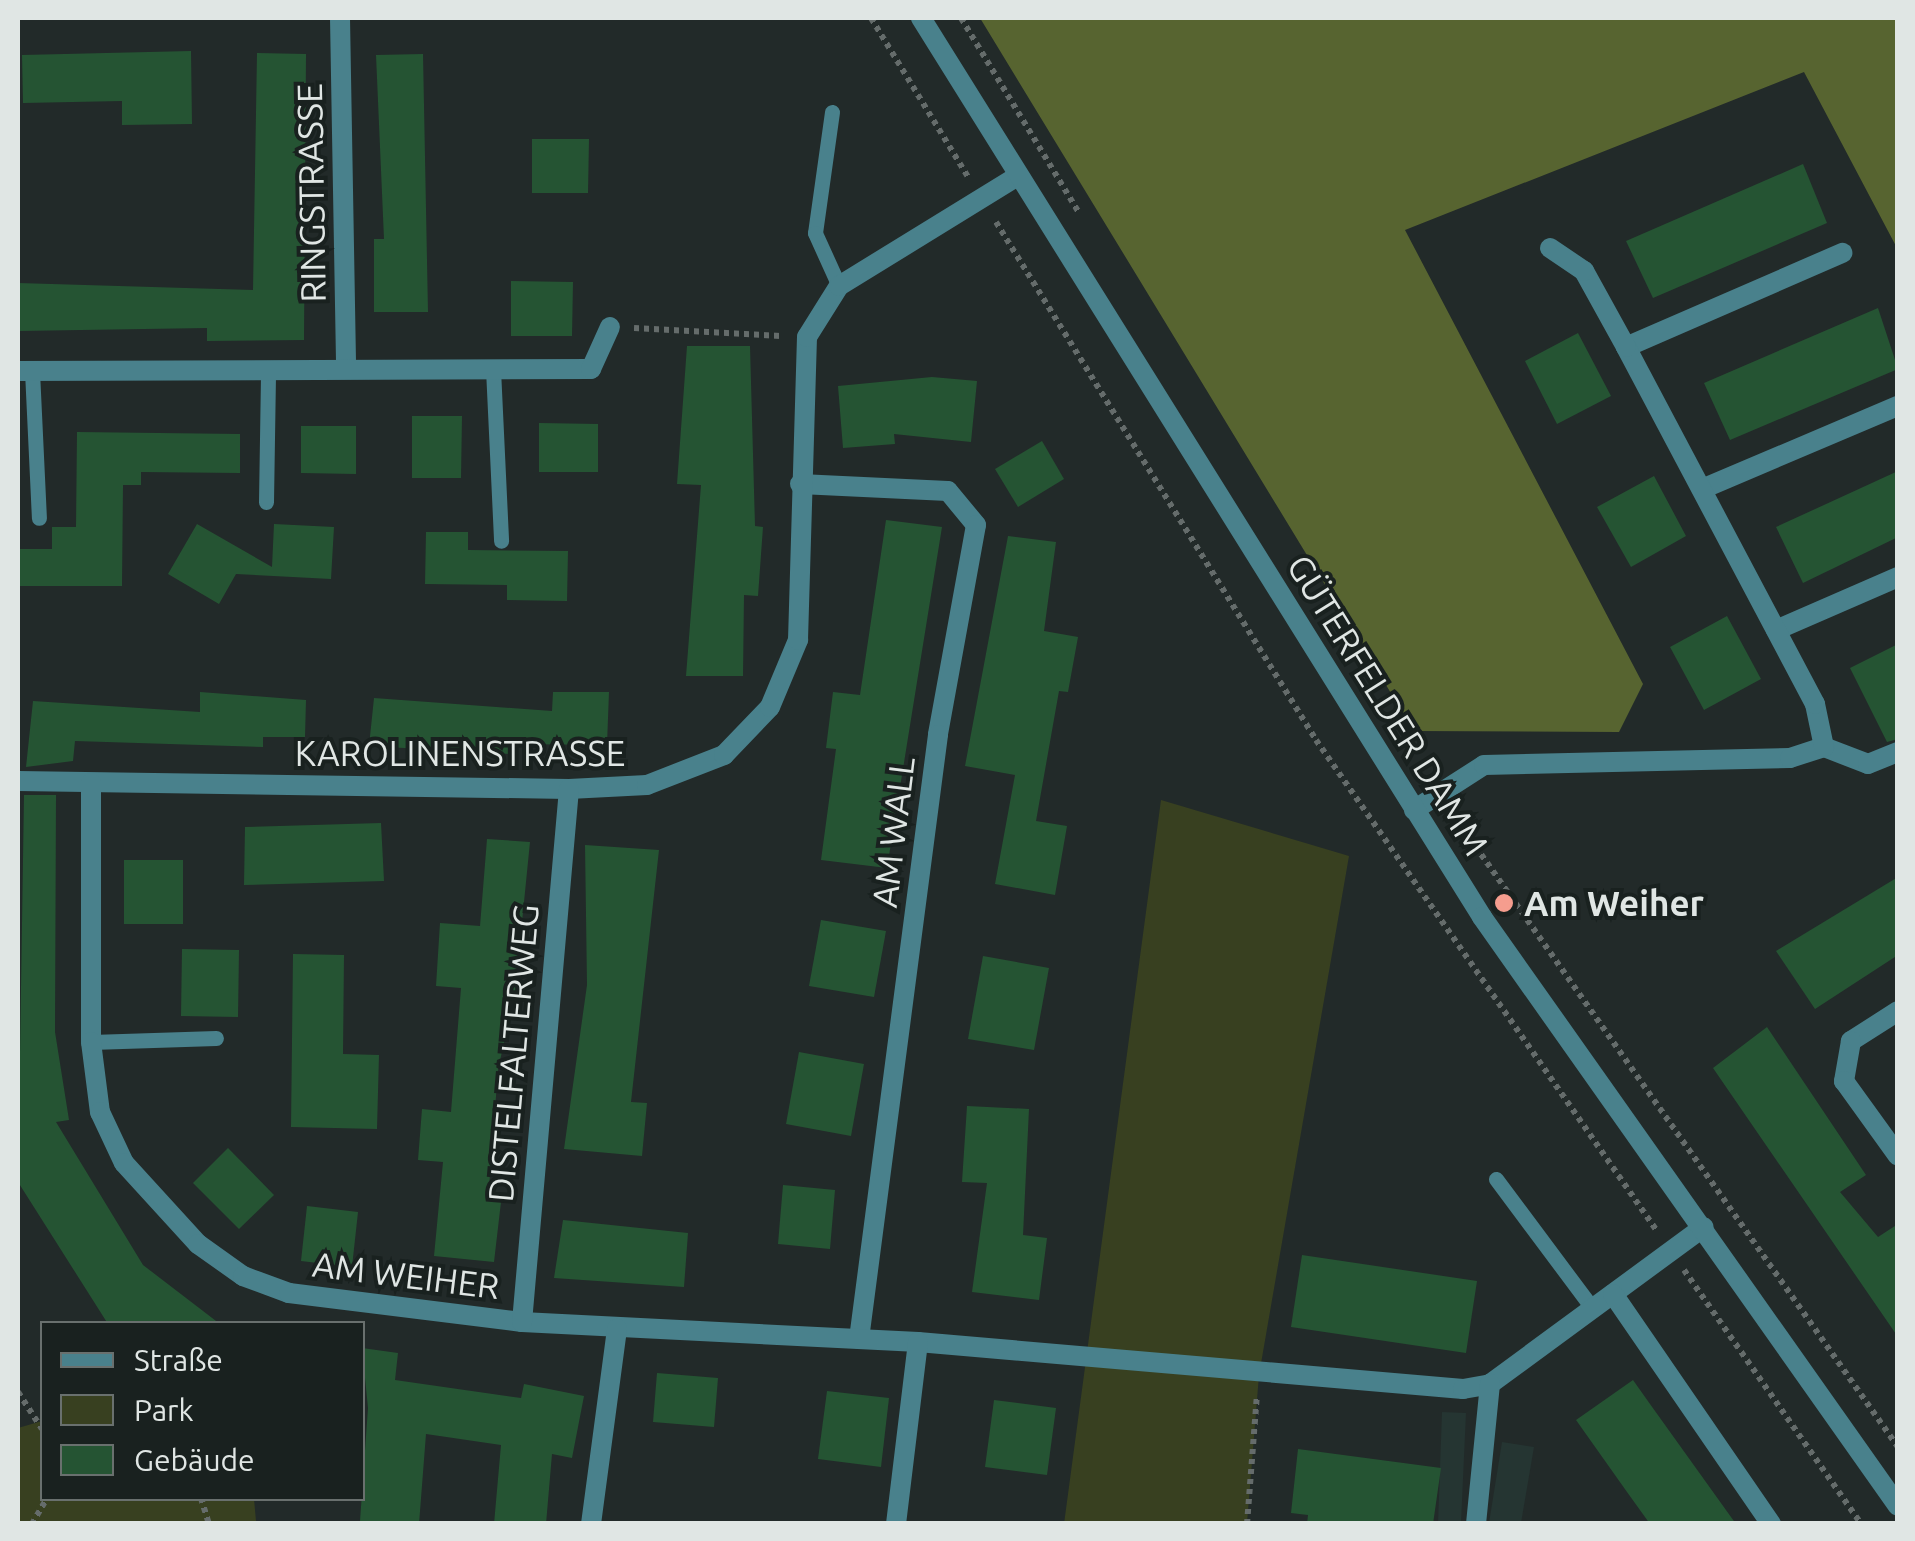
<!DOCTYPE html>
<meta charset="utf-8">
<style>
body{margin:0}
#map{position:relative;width:1915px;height:1541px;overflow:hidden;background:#222a29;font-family:Ubuntu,sans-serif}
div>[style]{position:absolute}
.built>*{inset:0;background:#253532}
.green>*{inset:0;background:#384020}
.forest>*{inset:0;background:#576430}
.building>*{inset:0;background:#255433}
.path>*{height:6px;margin-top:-3px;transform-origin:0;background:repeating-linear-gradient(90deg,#656c6b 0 5px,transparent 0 10px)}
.service>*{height:15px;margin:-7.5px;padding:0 7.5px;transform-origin:7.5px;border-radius:7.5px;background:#49818c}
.minor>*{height:20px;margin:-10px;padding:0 10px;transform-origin:10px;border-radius:10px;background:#49818c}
.tertiary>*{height:20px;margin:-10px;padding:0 10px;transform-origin:10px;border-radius:10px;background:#49818c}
.dots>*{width:28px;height:28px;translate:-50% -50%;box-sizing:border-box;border:5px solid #19211f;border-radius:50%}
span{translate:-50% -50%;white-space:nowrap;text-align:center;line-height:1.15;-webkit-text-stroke:8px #19211f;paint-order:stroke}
.street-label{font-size:35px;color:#e0e6e4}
.poi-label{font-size:35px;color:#e0e6e4;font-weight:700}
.left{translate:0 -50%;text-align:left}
.frame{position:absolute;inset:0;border:20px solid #e0e6e4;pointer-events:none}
.legend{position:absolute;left:40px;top:1321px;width:325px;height:180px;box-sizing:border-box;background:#19211f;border:2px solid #69706e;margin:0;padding:12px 18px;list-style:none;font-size:30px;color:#e0e6e4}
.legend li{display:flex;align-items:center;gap:20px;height:50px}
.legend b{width:50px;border:2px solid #69706e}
</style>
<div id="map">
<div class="built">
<div style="clip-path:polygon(1442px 1412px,1466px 1413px,1461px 1523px,1438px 1524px)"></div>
<div style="clip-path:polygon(1502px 1442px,1534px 1447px,1521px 1523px,1489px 1523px)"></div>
</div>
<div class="green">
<div style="clip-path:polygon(1161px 800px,1349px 856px,1259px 1375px,1247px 1523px,1064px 1524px)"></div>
<div style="clip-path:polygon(42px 1421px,42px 1498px,254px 1499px,256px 1521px,276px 1523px,18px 1523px,18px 1428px)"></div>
</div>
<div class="forest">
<div style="clip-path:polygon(980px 18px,1897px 18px,1897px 248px,1804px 72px,1405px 230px,1643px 684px,1619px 732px,1414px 731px)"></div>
</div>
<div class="building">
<div style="clip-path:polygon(191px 51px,192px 124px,122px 125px,122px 101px,23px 103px,22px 55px)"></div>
<div style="clip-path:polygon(257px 53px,306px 54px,304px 340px,207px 341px,207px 328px,18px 331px,18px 283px,253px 290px)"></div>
<div style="clip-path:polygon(423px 54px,428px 312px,374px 312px,374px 239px,384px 239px,376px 55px)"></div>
<div style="clip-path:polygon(532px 139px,589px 139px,588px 193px,532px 193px)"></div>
<div style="clip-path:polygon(1803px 164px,1827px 223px,1653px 298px,1626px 241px)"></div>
<div style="clip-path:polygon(511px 281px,573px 282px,572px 336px,511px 336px)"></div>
<div style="clip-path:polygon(1878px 308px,1898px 369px,1730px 440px,1704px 383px)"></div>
<div style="clip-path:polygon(1578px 333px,1611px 396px,1557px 424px,1525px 361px)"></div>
<div style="clip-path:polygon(687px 346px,750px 346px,755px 526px,763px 527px,758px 596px,744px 595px,743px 676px,686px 676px,701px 485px,677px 484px)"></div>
<div style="clip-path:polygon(932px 377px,977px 381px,971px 442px,894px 434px,895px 444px,843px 448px,838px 386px)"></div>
<div style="clip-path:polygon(412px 416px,462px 416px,461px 478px,412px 478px)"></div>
<div style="clip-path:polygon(539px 423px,598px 424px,598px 472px,539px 472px)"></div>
<div style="clip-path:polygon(301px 426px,356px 426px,356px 474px,301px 473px)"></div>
<div style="clip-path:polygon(77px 432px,240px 434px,240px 473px,141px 472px,141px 485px,123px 485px,122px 586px,18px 586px,18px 549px,52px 549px,52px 527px,76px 527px)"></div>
<div style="clip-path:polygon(1042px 441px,1064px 479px,1018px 507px,995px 469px)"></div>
<div style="clip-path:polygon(1898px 471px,1898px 537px,1803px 583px,1776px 527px)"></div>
<div style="clip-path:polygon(1654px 476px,1686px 536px,1631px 567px,1597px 507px)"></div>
<div style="clip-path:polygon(886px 520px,942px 527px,887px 868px,821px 860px,836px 749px,826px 748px,833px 692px,860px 695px)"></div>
<div style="clip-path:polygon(197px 524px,272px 567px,274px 524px,334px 527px,331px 579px,236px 574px,219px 604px,168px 574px)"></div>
<div style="clip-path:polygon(426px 532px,468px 532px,468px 550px,568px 551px,567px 601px,507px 600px,507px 585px,425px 584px)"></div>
<div style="clip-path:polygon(1008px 536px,1056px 542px,1044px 631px,1078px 637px,1068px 692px,1059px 691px,1036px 821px,1067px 826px,1055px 895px,995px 884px,1015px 775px,965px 766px)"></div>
<div style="clip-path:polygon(1727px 616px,1761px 679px,1704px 710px,1670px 647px)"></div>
<div style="clip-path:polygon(1898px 644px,1898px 739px,1887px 742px,1850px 668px)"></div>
<div style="clip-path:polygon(200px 692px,306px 700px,305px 737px,263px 737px,263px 747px,75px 741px,73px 761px,26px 767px,33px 701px,200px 712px)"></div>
<div style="clip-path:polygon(553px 692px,609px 692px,607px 745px,512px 744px,512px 754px,369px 746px,374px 698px,552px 711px)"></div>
<div style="clip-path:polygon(24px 795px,56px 795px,55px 1032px,69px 1120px,56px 1122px,143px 1265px,220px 1324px,108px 1324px,18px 1182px)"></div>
<div style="clip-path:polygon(381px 823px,384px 881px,244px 885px,245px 827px)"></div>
<div style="clip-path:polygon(487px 839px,530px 842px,515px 992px,498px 1070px,488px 1201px,501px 1202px,494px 1262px,434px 1256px,443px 1162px,418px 1160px,422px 1109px,451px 1112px,461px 988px,436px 986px,440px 923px,480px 926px)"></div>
<div style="clip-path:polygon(585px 845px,659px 850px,631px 1102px,647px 1103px,642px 1156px,564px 1149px,587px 985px)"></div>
<div style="clip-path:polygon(124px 860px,183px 860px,183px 924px,124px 924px)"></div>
<div style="clip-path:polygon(1898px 877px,1898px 955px,1815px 1009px,1776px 951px)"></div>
<div style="clip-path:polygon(821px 920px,886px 931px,874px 997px,809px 986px)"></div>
<div style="clip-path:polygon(182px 949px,239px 950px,238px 1017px,181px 1016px)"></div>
<div style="clip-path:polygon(293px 954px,344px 955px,343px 1054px,379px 1055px,377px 1129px,291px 1127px)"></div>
<div style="clip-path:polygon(983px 956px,1049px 968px,1034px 1050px,968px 1039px)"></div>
<div style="clip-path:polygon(1767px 1027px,1866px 1175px,1840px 1192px,1878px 1237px,1898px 1224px,1898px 1337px,1713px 1068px)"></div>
<div style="clip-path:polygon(799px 1052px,864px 1064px,851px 1136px,786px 1124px)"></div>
<div style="clip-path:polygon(967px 1106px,1029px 1109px,1023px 1235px,1047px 1238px,1039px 1300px,972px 1292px,987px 1183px,962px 1182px)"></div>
<div style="clip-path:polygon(228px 1148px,274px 1195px,239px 1229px,193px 1183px)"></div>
<div style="clip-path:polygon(783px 1185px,835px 1190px,830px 1249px,778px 1244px)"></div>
<div style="clip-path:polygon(307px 1206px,358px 1212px,352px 1267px,301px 1261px)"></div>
<div style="clip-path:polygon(563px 1220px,688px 1233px,684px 1287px,554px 1278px)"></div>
<div style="clip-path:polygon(1302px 1255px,1477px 1281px,1466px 1353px,1291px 1327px)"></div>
<div style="clip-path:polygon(362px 1348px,398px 1353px,395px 1380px,521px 1398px,524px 1384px,584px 1396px,572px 1458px,552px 1454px,546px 1524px,494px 1524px,501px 1445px,426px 1434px,419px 1524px,360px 1521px,368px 1408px)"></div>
<div style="clip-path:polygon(657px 1373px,718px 1378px,714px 1427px,653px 1422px)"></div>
<div style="clip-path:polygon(1633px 1380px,1650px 1404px,1736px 1524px,1650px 1524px,1627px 1492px,1576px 1420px)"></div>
<div style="clip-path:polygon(827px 1391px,889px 1398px,881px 1467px,818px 1459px)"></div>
<div style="clip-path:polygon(994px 1400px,1056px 1408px,1047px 1475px,985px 1467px)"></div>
<div style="clip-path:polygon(1298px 1449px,1441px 1468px,1433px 1524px,1307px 1524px,1308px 1515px,1291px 1513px)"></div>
</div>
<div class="path">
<div style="left:871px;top:18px;width:186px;rotate:58.6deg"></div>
<div style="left:961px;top:18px;width:228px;rotate:58.8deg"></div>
<div style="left:996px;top:222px;width:609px;rotate:58.29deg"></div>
<div style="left:1316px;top:740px;width:598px;rotate:55.22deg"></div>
<div style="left:634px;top:328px;width:147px;rotate:3.1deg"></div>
<div style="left:1464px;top:830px;width:754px;rotate:54.88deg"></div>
<div style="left:1684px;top:1270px;width:310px;rotate:55.1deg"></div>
<div style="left:18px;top:1392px;width:44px;rotate:57deg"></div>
<div style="left:201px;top:1498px;width:27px;rotate:73deg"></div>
<div style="left:32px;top:1524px;width:30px;rotate:-60deg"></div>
<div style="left:1247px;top:1524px;width:129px;rotate:-85.6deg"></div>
</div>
<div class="service">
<div style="left:832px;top:112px;width:122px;rotate:98deg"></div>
<div style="left:815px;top:233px;width:58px;rotate:65.6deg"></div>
<div style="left:493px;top:369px;width:172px;rotate:87.3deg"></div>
<div style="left:32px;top:371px;width:147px;rotate:87.3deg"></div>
<div style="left:266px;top:502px;width:132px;rotate:-89.1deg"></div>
<div style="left:91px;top:1042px;width:125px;rotate:-1.8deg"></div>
<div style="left:1496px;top:1179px;width:161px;rotate:53.3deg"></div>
</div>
<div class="minor">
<div style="left:340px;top:18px;width:349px;rotate:89deg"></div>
<div style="left:1626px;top:347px;width:236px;rotate:-23.5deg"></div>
<div style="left:18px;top:371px;width:573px;rotate:-0.2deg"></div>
<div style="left:591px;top:369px;width:46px;rotate:-65.7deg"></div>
<div style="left:800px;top:484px;width:148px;rotate:2.7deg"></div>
<div style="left:948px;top:491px;width:44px;rotate:50.5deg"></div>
<div style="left:976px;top:525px;width:213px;rotate:100.3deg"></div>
<div style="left:938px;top:735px;width:609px;rotate:97.45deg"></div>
<div style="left:1702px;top:489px;width:213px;rotate:-23deg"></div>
<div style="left:1776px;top:630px;width:133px;rotate:-23.5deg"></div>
<div style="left:1824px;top:747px;width:47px;rotate:21.1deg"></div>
<div style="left:1868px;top:764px;width:32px;rotate:-22deg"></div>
<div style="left:18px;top:781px;width:551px;rotate:0.83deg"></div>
<div style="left:569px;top:789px;width:78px;rotate:-2.9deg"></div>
<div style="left:647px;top:785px;width:83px;rotate:-21.3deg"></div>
<div style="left:724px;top:755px;width:66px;rotate:-46.2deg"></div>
<div style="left:770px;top:707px;width:73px;rotate:-67.3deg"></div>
<div style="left:798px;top:640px;width:303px;rotate:-88.3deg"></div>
<div style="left:807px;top:337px;width:60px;rotate:-57.9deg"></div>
<div style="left:839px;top:286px;width:210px;rotate:-31.6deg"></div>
<div style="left:91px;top:783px;width:259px;rotate:90deg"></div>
<div style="left:91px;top:1042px;width:71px;rotate:82.7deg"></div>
<div style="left:100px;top:1112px;width:56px;rotate:64.8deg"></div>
<div style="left:124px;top:1163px;width:110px;rotate:47.6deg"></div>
<div style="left:198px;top:1244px;width:55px;rotate:35.4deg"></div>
<div style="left:243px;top:1276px;width:49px;rotate:20.3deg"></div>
<div style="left:289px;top:1293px;width:235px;rotate:7.1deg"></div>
<div style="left:522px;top:1322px;width:397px;rotate:2.9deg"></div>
<div style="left:918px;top:1342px;width:547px;rotate:4.93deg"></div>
<div style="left:1463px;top:1389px;width:27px;rotate:-10deg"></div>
<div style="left:1490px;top:1384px;width:265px;rotate:-36.3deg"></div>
<div style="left:1414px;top:810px;width:83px;rotate:-32.7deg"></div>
<div style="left:1484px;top:765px;width:306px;rotate:-1.3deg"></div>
<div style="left:1790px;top:758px;width:36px;rotate:-18deg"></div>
<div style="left:1824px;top:747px;width:44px;rotate:-101.8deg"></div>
<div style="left:1815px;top:704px;width:404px;rotate:-117.9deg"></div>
<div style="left:1626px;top:347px;width:87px;rotate:-118.9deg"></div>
<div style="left:1584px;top:271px;width:41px;rotate:-145.9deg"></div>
<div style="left:1898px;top:1011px;width:56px;rotate:147.4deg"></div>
<div style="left:1851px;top:1041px;width:41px;rotate:99.9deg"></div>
<div style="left:1844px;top:1081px;width:92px;rotate:54.2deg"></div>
<div style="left:1613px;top:1294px;width:279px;rotate:55.5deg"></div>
<div style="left:522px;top:1322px;width:535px;rotate:-84.96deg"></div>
<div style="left:591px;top:1524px;width:197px;rotate:-82.4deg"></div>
<div style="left:896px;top:1524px;width:183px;rotate:-83.1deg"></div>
<div style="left:1476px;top:1524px;width:141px;rotate:-84.3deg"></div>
</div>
<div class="tertiary">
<div style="left:921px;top:18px;width:1060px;rotate:58.03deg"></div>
<div style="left:1482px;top:917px;width:721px;rotate:54.77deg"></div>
</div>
<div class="dots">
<div style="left:1504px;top:903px;background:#f59d8e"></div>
</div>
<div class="street-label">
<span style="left:311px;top:193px;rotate:-91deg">RINGSTRASSE</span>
<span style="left:1388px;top:705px;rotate:58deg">GÜTERFELDER DAMM</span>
<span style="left:460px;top:753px">KAROLINENSTRASSE</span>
<span style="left:893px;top:832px;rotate:-83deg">AM WALL</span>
<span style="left:513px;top:1053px;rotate:-85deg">DISTELFALTERWEG</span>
<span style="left:406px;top:1275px;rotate:7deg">AM WEIHER</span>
</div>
<div class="poi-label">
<span class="left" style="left:1524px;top:903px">Am Weiher</span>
</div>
<div class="frame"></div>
<ul class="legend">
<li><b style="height:12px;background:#49818c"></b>Straße</li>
<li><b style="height:28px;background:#384020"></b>Park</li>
<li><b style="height:28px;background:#255433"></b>Gebäude</li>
</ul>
</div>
